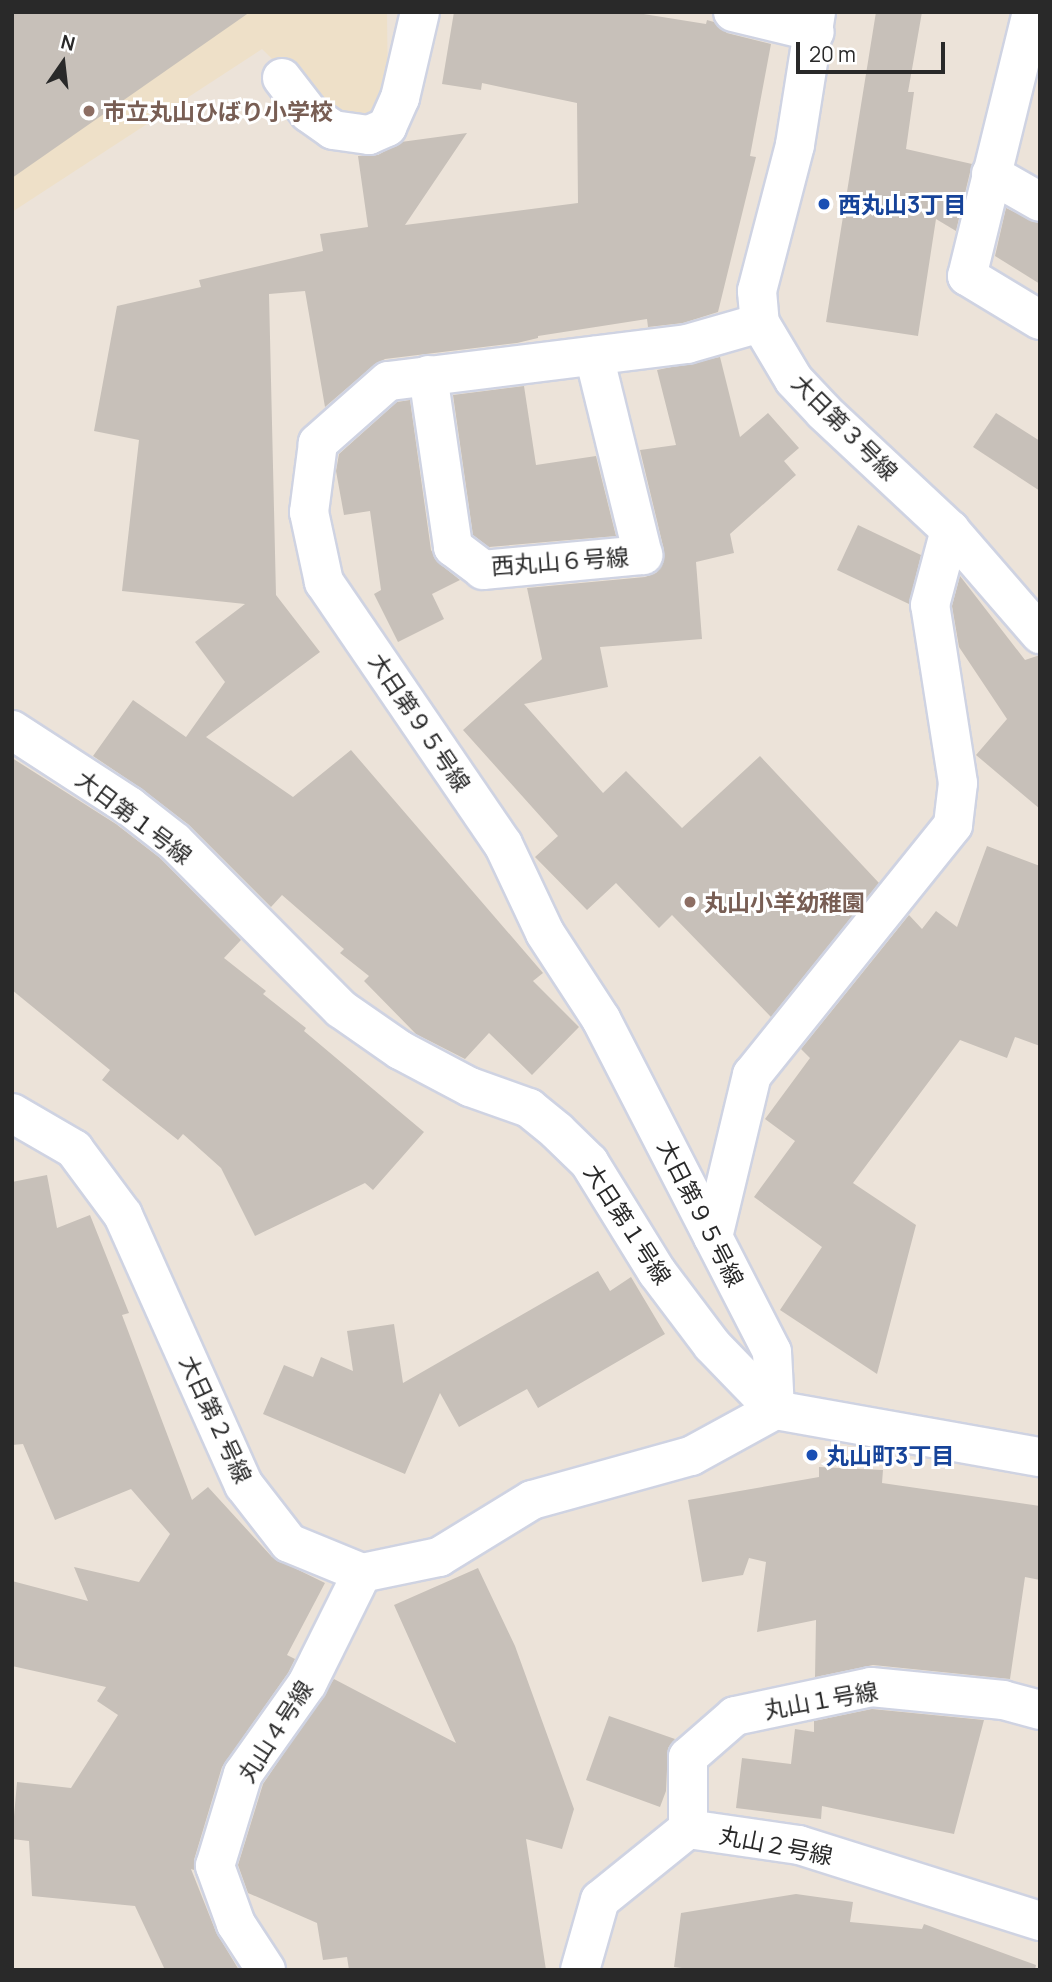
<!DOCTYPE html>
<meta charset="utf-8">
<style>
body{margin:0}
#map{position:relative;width:1052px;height:1982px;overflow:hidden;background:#ece3d9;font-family:Manrope,"Noto Sans JP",sans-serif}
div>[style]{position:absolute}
.education>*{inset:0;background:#eee0c8}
.building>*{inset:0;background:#c7c0b9}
.roads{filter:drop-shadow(2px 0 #cfd3e2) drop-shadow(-2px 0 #cfd3e2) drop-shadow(0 2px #cfd3e2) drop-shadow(0 -2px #cfd3e2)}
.street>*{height:38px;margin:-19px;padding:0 19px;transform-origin:19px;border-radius:19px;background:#fff}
.secondary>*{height:38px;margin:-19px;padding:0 19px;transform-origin:19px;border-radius:19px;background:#fff}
.dots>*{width:19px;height:19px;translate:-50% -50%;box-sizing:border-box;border:4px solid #fff;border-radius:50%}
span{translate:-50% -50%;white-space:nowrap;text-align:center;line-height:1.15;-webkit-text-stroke:6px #fff;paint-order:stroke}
.education-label{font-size:23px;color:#785e54;font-weight:700}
.left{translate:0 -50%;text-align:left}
.transit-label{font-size:23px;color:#164399;font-weight:700}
.street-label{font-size:23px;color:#292929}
.frame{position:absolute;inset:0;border:14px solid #292929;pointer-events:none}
.north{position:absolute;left:28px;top:28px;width:70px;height:70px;-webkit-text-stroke:5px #fff;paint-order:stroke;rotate:14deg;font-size:19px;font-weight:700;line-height:28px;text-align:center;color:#292929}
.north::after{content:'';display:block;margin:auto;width:24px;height:32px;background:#292929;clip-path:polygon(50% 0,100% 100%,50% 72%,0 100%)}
.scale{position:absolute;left:796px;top:42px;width:149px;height:32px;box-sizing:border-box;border:4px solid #292929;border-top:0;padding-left:9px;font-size:21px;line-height:24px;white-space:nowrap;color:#292929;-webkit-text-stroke:5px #fff;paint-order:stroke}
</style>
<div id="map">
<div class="education">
<div style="clip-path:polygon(12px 12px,387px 12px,388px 102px,371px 126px,333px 119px,262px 49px,12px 212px)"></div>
</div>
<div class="building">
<div style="clip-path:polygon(12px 12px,250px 12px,12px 178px)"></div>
<div style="clip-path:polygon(454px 12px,631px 12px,706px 24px,707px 20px,714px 22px,727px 33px,771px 44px,750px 156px,756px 157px,718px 312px,683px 323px,648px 327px,647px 319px,538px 336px,538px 338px,517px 343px,385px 359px,374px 365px,325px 407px,305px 291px,269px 294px,276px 595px,320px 652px,206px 737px,293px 797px,351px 750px,543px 973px,533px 981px,579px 1027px,532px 1075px,489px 1033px,465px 1059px,416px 1034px,364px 981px,369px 976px,340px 953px,344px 949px,282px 895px,271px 907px,189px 825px,142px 789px,93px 756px,133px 700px,186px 737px,225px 682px,195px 642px,245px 604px,122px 591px,139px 440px,94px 431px,117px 306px,201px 287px,199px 280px,323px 251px,320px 234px,368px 227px,358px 156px,378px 155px,401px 142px,467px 133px,405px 225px,578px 203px,577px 103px,482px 83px,481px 90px,442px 84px)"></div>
<div style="clip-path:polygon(876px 12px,922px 12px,908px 92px,914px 92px,906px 149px,972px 164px,956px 231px,936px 219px,918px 336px,826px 322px)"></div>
<div style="clip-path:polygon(1006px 208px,1040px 224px,1040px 284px,995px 256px)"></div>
<div style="clip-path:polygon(720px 357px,740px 437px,768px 413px,799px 448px,784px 461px,796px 475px,730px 534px,734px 553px,696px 562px,702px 639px,600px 647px,608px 687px,524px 704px,603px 793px,626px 771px,682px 828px,760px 756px,879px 883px,771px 1017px,672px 915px,659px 928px,616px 883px,587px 910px,535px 857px,558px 836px,463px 730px,542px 659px,527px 588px,645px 577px,656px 573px,663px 563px,664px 550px,640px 450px,676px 445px,657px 370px)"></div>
<div style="clip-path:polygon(524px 386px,536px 465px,596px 456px,616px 536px,489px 547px,473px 535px,453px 395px)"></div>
<div style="clip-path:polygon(410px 400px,431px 550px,440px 564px,460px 580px,432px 594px,444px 619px,398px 642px,374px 594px,381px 590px,370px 511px,344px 515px,336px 471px,339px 454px,397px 402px)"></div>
<div style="clip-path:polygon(996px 413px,1040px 441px,1040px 491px,973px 447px)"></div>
<div style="clip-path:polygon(858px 525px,921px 555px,909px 604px,837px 570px)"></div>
<div style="clip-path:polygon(960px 576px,1025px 660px,1040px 655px,1040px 809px,976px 755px,1007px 719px,959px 647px,952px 606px)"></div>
<div style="clip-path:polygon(12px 758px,116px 824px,160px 858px,241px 940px,224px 958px,266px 991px,263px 994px,306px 1028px,304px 1031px,424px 1132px,373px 1190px,365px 1183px,255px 1236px,221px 1168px,183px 1134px,178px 1140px,102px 1080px,110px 1070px,12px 990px)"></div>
<div style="clip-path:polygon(987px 846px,1040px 866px,1040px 1046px,1015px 1037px,1007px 1058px,960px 1040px,853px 1183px,916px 1225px,877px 1374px,780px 1310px,822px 1247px,754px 1197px,795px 1141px,765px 1119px,810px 1058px,801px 1049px,909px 915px,922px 929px,936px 911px,957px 927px)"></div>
<div style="clip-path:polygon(47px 1175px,57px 1228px,90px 1215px,129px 1313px,122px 1315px,192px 1500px,208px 1487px,272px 1557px,325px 1583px,287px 1655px,295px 1659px,288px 1673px,222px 1767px,194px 1860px,194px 1870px,191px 1869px,216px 1932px,239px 1970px,165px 1970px,135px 1906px,32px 1896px,29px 1841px,12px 1839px,17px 1782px,71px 1788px,118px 1715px,97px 1701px,106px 1687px,12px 1666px,12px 1581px,88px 1601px,74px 1567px,139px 1582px,170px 1534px,131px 1489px,55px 1520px,23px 1444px,12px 1445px,12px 1182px)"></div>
<div style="clip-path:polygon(598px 1271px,610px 1291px,631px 1277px,665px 1334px,538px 1408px,527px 1389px,459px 1427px,440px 1393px,405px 1474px,263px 1414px,284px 1365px,313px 1377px,321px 1357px,353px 1371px,347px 1331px,394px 1324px,403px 1383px)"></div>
<div style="clip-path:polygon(819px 1467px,883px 1470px,882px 1483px,1040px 1506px,1040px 1580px,1025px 1577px,1010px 1679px,873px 1665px,815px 1677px,816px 1620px,757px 1632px,766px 1562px,749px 1558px,743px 1575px,702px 1582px,688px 1500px,819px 1477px)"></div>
<div style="clip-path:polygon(478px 1568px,515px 1646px,574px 1809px,562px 1849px,526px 1839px,546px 1970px,349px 1970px,347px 1957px,323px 1960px,317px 1923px,248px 1893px,238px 1865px,263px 1784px,334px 1679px,456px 1743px,394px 1605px)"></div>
<div style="clip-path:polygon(872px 1709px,984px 1720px,954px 1834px,822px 1806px,821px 1819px,736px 1808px,742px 1758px,791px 1764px,795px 1729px,814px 1732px,814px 1721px)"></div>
<div style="clip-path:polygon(609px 1716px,675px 1739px,668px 1748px,666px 1791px,660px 1807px,586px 1780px)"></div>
<div style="clip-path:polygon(796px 1894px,853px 1902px,850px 1922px,922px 1929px,924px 1924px,1036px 1965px,1035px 1970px,698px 1970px,674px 1967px,681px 1913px)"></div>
</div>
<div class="roads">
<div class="street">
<div style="left:733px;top:12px;width:84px;rotate:13.7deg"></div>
<div style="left:1032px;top:12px;width:272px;rotate:103.8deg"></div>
<div style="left:967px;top:276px;width:85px;rotate:31.1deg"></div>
<div style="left:282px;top:78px;width:44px;rotate:52.4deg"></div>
<div style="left:309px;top:113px;width:29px;rotate:35deg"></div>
<div style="left:333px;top:130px;width:36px;rotate:8deg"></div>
<div style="left:369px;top:135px;width:20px;rotate:-24deg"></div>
<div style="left:387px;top:127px;width:32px;rotate:-66deg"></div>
<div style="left:400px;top:98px;width:88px;rotate:-76.9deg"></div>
<div style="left:991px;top:174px;width:56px;rotate:29.7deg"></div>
<div style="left:760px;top:323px;width:76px;rotate:164deg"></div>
<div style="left:687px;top:344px;width:301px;rotate:172.9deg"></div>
<div style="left:388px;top:381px;width:94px;rotate:138.5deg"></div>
<div style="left:318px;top:443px;width:70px;rotate:97.4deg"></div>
<div style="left:309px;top:512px;width:72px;rotate:77.9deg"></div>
<div style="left:324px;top:582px;width:317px;rotate:55.7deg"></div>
<div style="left:503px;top:844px;width:98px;rotate:64.7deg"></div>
<div style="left:545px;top:933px;width:103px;rotate:56.9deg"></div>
<div style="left:601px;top:1019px;width:374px;rotate:62.8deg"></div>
<div style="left:772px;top:1352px;width:58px;rotate:87deg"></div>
<div style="left:428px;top:375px;width:174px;rotate:81.7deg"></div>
<div style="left:453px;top:547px;width:38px;rotate:37deg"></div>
<div style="left:483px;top:570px;width:161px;rotate:-5.4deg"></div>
<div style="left:643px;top:555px;width:205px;rotate:-103.8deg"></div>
<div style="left:713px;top:1237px;width:167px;rotate:-76.5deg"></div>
<div style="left:752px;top:1075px;width:321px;rotate:-51.2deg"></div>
<div style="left:953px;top:825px;width:42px;rotate:-83.2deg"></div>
<div style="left:958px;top:783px;width:180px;rotate:-98.9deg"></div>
<div style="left:930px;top:605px;width:78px;rotate:-75.1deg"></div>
<div style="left:688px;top:1829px;width:72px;rotate:-90deg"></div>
<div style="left:688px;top:1757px;width:62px;rotate:-41.1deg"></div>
<div style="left:735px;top:1716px;width:139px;rotate:-12deg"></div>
<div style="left:871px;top:1687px;width:133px;rotate:5.6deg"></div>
<div style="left:1003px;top:1700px;width:38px;rotate:15deg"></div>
<div style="left:266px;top:1970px;width:55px;rotate:-123.1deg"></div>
<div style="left:236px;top:1924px;width:62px;rotate:-109.9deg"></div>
<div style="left:215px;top:1866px;width:96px;rotate:-73.1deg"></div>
<div style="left:243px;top:1774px;width:110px;rotate:-54.6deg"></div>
<div style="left:307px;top:1684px;width:124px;rotate:-63.6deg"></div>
<div style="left:580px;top:1970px;width:73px;rotate:-74.1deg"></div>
<div style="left:600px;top:1900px;width:113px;rotate:-38.9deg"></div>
<div style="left:688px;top:1829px;width:112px;rotate:8.2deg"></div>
<div style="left:799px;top:1845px;width:253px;rotate:17.5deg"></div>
</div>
<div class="secondary">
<div style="left:816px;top:12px;width:135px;rotate:99deg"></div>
<div style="left:795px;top:145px;width:151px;rotate:104.6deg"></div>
<div style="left:757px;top:291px;width:32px;rotate:85deg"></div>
<div style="left:760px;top:323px;width:66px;rotate:59.2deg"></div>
<div style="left:794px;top:380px;width:44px;rotate:46.8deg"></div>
<div style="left:824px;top:412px;width:173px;rotate:43.1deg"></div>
<div style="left:950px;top:530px;width:138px;rotate:49.1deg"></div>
<div style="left:12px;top:730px;width:140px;rotate:33deg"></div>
<div style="left:129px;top:806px;width:58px;rotate:38deg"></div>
<div style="left:175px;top:842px;width:235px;rotate:45.2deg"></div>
<div style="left:341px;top:1009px;width:72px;rotate:34.8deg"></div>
<div style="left:400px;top:1050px;width:79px;rotate:27.9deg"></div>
<div style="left:470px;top:1087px;width:63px;rotate:19.6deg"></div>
<div style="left:529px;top:1108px;width:36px;rotate:39deg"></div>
<div style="left:557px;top:1131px;width:45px;rotate:44.1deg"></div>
<div style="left:589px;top:1162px;width:129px;rotate:58.3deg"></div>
<div style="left:657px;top:1272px;width:91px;rotate:53deg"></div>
<div style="left:712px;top:1345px;width:91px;rotate:45.9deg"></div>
<div style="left:775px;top:1410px;width:269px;rotate:10.1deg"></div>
<div style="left:12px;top:1113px;width:72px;rotate:30.1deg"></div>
<div style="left:74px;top:1149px;width:82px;rotate:53.4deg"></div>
<div style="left:123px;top:1215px;width:296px;rotate:65.9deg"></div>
<div style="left:244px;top:1485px;width:73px;rotate:52.2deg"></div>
<div style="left:289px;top:1543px;width:79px;rotate:22.3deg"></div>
<div style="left:362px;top:1573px;width:79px;rotate:-11.7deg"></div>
<div style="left:439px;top:1557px;width:109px;rotate:-31.5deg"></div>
<div style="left:532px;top:1500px;width:165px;rotate:-15.5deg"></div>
<div style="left:691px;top:1456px;width:96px;rotate:-28.7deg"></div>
</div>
</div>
<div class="dots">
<div style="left:89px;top:111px;background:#8d6e63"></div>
<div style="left:824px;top:204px;background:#1a4fb4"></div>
<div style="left:690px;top:902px;background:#8d6e63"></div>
<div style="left:812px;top:1455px;background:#1a4fb4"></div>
</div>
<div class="education-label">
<span class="left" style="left:103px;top:111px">市立丸山ひばり小学校</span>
<span class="left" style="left:704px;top:902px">丸山小羊幼稚園</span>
</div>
<div class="transit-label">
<span class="left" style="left:838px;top:204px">西丸山3丁目</span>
<span class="left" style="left:826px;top:1455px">丸山町3丁目</span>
</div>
<div class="street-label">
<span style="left:845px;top:427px;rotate:45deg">大日第３号線</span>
<span style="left:560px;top:561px;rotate:-4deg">西丸山６号線</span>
<span style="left:420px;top:722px;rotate:56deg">大日第９５号線</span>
<span style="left:134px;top:817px;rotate:37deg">大日第１号線</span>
<span style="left:701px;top:1213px;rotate:63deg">大日第９５号線</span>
<span style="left:628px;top:1224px;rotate:57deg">大日第１号線</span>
<span style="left:216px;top:1419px;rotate:65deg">大日第２号線</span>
<span style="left:821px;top:1700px;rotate:-10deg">丸山１号線</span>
<span style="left:275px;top:1731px;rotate:-57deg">丸山４号線</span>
<span style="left:776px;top:1845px;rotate:11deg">丸山２号線</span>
</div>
<div class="frame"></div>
<div class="north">N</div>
<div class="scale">20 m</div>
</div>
